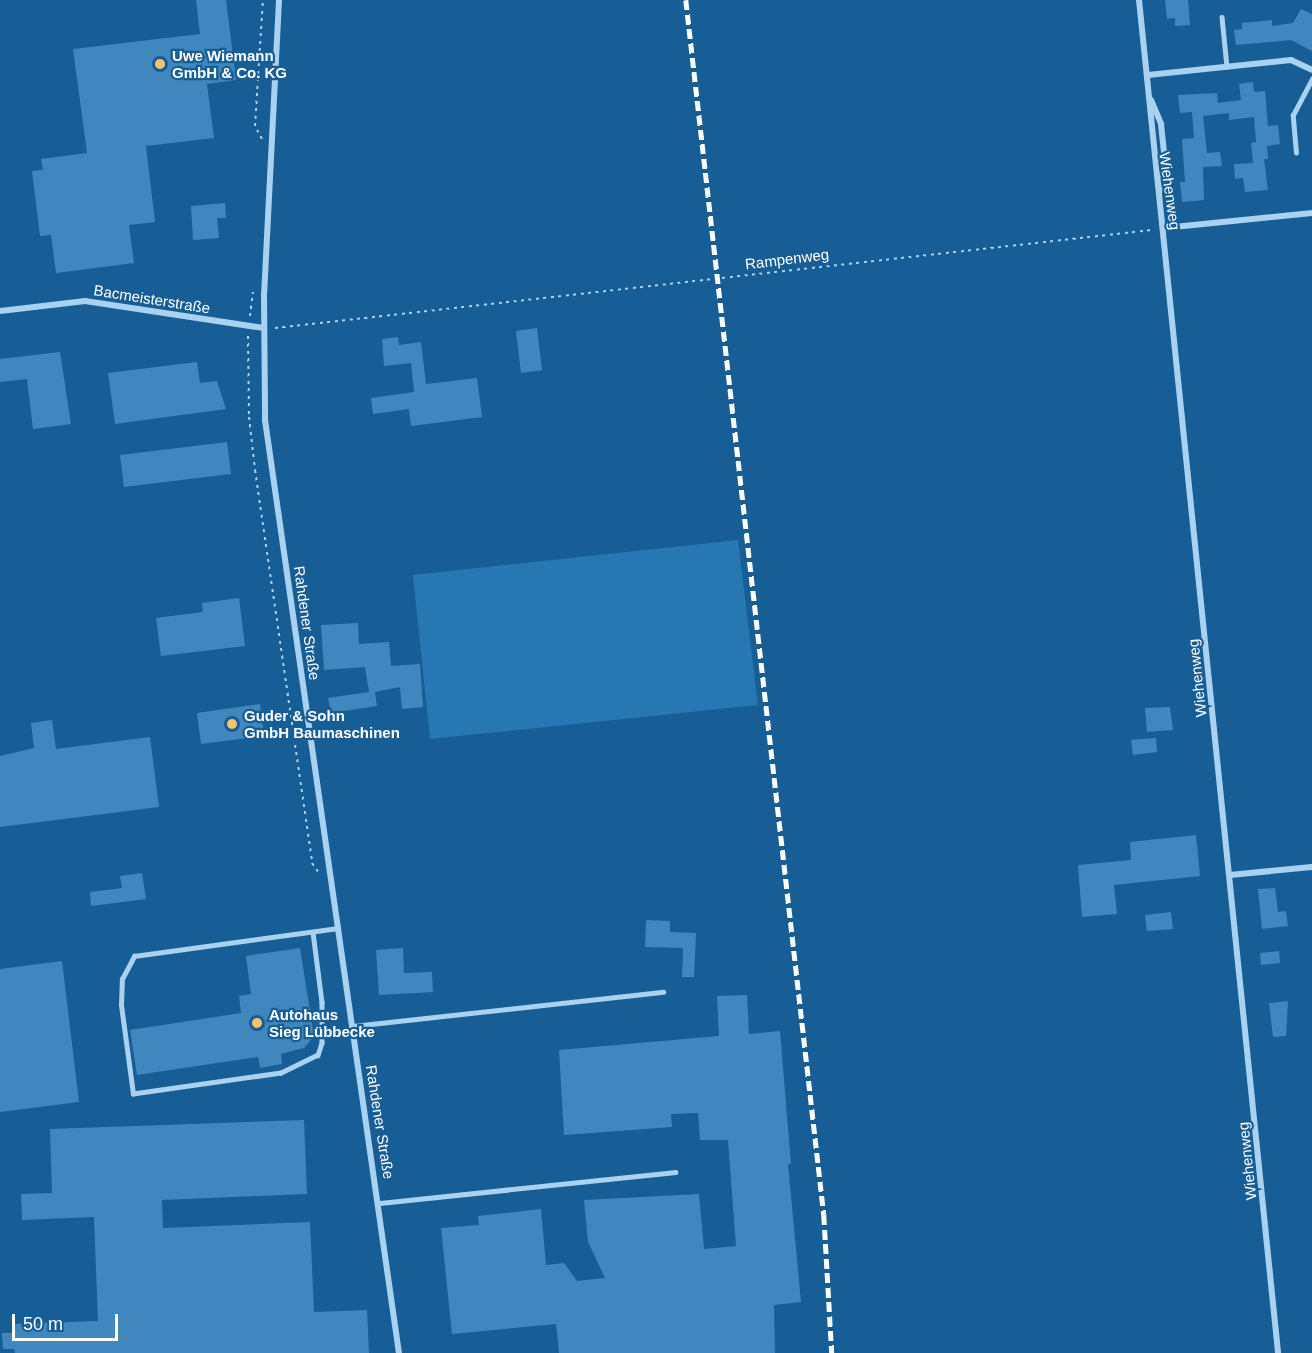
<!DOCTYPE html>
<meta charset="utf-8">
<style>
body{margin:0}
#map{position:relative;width:1312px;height:1353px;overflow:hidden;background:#175e96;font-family:Arial,sans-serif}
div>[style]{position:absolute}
.green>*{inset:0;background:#2777b2}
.building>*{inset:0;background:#4087bd}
.path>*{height:2px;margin-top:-1px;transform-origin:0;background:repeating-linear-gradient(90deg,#a9d2f1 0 3px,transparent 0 7.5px)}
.lane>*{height:4.5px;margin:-2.25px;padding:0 2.25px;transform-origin:2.25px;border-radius:2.25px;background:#a9d2f1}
.street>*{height:6px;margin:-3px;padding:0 3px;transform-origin:3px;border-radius:3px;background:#a9d2f1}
.rail>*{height:4.5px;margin-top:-2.25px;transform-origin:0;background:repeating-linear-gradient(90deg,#fff 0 10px,transparent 0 14.5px)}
.dots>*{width:16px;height:16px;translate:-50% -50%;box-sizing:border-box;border:3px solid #175e96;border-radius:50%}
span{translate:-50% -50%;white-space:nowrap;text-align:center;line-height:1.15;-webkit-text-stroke:4.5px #175e96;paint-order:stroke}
.poi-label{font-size:15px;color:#fff;font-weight:700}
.left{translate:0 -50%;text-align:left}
.street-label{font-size:15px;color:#fff}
.scale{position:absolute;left:12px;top:1314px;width:106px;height:27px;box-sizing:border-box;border:3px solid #fff;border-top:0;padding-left:8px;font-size:18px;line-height:21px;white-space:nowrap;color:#fff;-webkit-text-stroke:4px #175e96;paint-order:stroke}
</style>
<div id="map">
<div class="green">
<div style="clip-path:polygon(738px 540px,758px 705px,430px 739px,413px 575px)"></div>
</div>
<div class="building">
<div style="clip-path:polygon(196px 0,226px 0,236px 80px,207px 84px,214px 138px,146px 146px,155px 222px,129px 225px,134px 263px,56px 273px,51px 235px,40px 236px,32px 171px,43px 170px,41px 159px,87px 153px,73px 49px,200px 34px)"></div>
<div style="clip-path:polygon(1165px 0,1188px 0,1190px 25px,1175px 26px,1175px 18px,1167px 19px)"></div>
<div style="clip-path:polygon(1301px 9px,1312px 14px,1312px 51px,1291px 40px,1236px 45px,1234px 30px,1242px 29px,1242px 23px,1272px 20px,1272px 26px,1293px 23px)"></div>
<div style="clip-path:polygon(1253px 82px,1254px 92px,1265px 91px,1268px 126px,1278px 125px,1280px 144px,1267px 146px,1268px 159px,1264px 159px,1268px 190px,1245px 192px,1243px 178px,1235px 179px,1234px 164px,1253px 163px,1251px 143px,1256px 142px,1254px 117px,1229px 120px,1229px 113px,1203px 116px,1207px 153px,1220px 152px,1222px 166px,1203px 167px,1204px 200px,1182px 202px,1180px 182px,1185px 182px,1182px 139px,1194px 138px,1192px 112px,1180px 113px,1178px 95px,1217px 93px,1218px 103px,1241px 100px,1239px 84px)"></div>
<div style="clip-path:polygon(225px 203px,226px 218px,217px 218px,219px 238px,193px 240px,191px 206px)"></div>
<div style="clip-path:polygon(537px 328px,542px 370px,521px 373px,516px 331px)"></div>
<div style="clip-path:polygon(398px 337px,399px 345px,421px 342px,426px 384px,477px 378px,482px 417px,411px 426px,409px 409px,373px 414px,371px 398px,414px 392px,411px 363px,384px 366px,382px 339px)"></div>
<div style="clip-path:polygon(60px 352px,71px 424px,33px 429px,27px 379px,0 382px,0 359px)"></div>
<div style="clip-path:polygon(197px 362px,200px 383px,217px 381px,226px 409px,115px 424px,108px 373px)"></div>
<div style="clip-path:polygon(227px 442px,231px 474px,124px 487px,120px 455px)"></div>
<div style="clip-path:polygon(239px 598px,245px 646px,161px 656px,156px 618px,203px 612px,202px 603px)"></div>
<div style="clip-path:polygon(358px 623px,359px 644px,389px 642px,391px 666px,420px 664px,423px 707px,402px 709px,400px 687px,375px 692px,377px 706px,331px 713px,328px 698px,369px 692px,365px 667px,324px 670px,321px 625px)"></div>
<div style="clip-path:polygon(260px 704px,264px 736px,201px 744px,197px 713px)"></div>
<div style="clip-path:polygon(1170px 707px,1173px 730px,1147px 732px,1145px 708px)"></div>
<div style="clip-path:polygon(52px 720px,56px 749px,150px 737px,159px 807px,0 827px,0 756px,34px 748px,31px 723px)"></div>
<div style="clip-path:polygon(1156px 738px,1157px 752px,1133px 755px,1131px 740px)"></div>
<div style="clip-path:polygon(1196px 835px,1200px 876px,1114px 885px,1117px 914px,1082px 917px,1078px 865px,1131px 860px,1130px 842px)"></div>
<div style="clip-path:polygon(142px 873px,146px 899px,91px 906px,90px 892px,122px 888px,120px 876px)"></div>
<div style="clip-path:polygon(1275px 888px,1278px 912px,1286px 911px,1288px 926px,1262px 929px,1258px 889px)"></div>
<div style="clip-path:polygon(1171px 912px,1173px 929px,1147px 931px,1145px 915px)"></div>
<div style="clip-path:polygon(646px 920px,670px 921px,670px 932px,696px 933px,694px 977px,682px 977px,683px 948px,645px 947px)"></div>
<div style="clip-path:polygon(300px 948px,314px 1036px,304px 1048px,281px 1054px,282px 1064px,260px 1068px,258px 1057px,137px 1075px,130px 1030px,241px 1013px,239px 996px,251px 994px,246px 956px)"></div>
<div style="clip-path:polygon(403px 948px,404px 973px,432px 972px,433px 992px,379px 995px,376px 950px)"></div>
<div style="clip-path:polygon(1279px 951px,1280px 963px,1261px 965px,1260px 953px)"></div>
<div style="clip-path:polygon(62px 961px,79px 1102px,0 1112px,0 969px)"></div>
<div style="clip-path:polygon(747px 995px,749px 1034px,780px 1031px,791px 1164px,788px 1164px,801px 1302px,774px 1305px,775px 1353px,559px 1353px,556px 1324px,452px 1334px,441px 1228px,479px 1225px,478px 1216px,541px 1209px,546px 1265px,564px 1263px,577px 1281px,605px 1278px,588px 1242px,584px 1200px,699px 1194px,704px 1249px,736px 1246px,728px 1140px,700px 1140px,698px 1113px,671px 1114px,672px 1127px,564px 1135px,559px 1050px,719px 1036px,717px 996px)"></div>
<div style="clip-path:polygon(1288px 1001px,1286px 1036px,1273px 1037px,1269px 1003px)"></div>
<div style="clip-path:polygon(304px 1120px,307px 1194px,162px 1200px,163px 1228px,310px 1222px,314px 1312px,367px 1310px,369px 1353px,15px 1353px,14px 1349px,3px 1349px,2px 1333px,15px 1333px,14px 1324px,98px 1321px,94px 1217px,22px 1220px,21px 1194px,52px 1193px,50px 1129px)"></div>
</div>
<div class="path">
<div style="left:262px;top:139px;width:15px;rotate:-118deg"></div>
<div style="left:255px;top:126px;width:126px;rotate:-86.4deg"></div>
<div style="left:250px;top:316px;width:24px;rotate:-83deg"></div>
<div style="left:275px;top:328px;width:882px;rotate:-6.38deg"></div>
<div style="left:248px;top:336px;width:81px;rotate:89.3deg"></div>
<div style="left:249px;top:417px;width:53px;rotate:83.5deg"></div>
<div style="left:255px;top:470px;width:397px;rotate:81.7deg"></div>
<div style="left:312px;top:863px;width:12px;rotate:55deg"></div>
</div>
<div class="lane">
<div style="left:1222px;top:17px;width:50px;rotate:84.3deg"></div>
<div style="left:1296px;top:153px;width:38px;rotate:-95deg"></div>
<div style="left:1293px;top:115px;width:41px;rotate:-62.2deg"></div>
<div style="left:313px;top:932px;width:71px;rotate:82.7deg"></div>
<div style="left:322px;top:1002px;width:41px;rotate:90deg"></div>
<div style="left:322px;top:1043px;width:13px;rotate:108deg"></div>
<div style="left:318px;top:1055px;width:41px;rotate:154.1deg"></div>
<div style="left:281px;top:1073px;width:149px;rotate:171.9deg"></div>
<div style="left:133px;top:1094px;width:90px;rotate:-97.7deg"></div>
<div style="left:121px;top:1005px;width:26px;rotate:-88deg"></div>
<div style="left:122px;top:979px;width:26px;rotate:-62deg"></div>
<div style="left:134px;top:956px;width:206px;rotate:-7.8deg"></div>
<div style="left:353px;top:1026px;width:312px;rotate:-6.3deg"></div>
<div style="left:380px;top:1203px;width:297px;rotate:-6deg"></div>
</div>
<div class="street">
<div style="left:279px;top:0;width:294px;rotate:92.9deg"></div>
<div style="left:264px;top:294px;width:126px;rotate:89.5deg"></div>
<div style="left:265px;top:420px;width:943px;rotate:81.83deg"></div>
<div style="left:1139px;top:0;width:1360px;rotate:84.13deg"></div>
<div style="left:1148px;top:75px;width:144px;rotate:-6deg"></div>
<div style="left:1291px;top:60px;width:23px;rotate:25deg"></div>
<div style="left:1151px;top:100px;width:26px;rotate:67deg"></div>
<div style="left:1161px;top:124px;width:37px;rotate:84deg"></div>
<div style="left:1165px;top:161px;width:29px;rotate:98deg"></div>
<div style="left:1164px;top:228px;width:149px;rotate:-5.8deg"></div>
<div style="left:0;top:311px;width:86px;rotate:-6.7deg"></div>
<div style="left:85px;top:301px;width:181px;rotate:8.6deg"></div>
<div style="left:1230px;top:875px;width:82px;rotate:-5.6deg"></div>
</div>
<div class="rail">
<div style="left:686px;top:0;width:1223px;rotate:83.52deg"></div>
<div style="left:824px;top:1215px;width:138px;rotate:86.7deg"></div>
</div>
<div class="dots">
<div style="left:160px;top:64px;background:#ffc169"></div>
<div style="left:232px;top:724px;background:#ffc169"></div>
<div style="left:257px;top:1023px;background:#ffc169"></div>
</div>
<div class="poi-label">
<span class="left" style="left:172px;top:64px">Uwe Wiemann<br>GmbH &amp; Co. KG</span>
<span class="left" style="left:244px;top:724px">Guder &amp; Sohn<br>GmbH Baumaschinen</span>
<span class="left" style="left:269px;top:1023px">Autohaus<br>Sieg Lübbecke</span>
</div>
<div class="street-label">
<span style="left:1170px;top:191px;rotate:82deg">Wiehenweg</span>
<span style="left:787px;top:259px;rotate:-7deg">Rampenweg</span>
<span style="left:152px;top:299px;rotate:9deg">Bacmeisterstraße</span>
<span style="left:307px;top:623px;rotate:82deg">Rahdener Straße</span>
<span style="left:1197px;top:678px;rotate:-96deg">Wiehenweg</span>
<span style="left:380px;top:1122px;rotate:81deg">Rahdener Straße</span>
<span style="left:1247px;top:1161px;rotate:-96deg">Wiehenweg</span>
</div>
<div class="scale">50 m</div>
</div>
